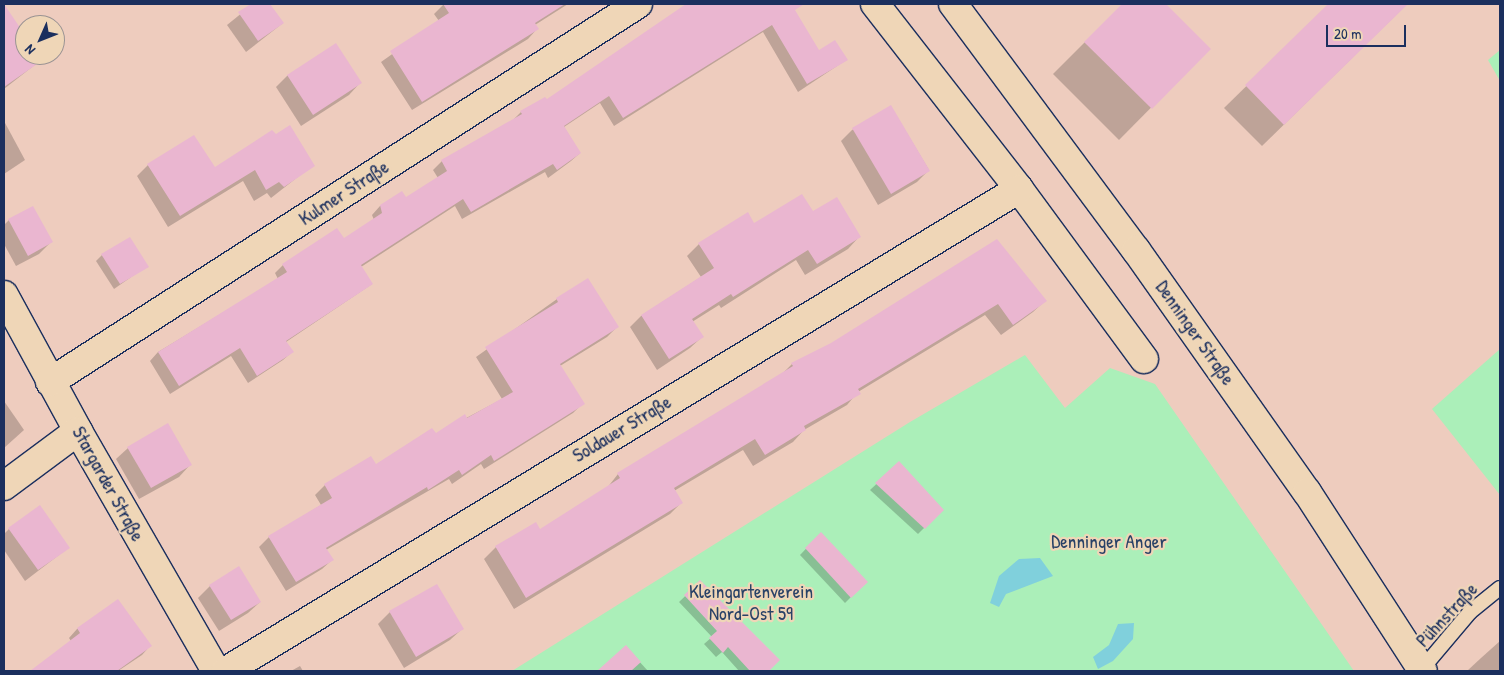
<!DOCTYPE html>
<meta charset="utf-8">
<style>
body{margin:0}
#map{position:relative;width:1504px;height:675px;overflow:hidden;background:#eeccbe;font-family:"Patrick Hand",sans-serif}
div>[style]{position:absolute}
.green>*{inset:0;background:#abefb9}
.water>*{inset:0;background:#80d0dc}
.shadow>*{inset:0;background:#0003}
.building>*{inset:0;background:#eab6d0}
.roads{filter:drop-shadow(1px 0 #1b2f5e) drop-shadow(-1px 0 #1b2f5e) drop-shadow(0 1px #1b2f5e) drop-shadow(0 -1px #1b2f5e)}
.service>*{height:14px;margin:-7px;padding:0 7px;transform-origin:7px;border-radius:7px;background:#efd6b7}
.minor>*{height:28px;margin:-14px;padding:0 14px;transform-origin:14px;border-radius:14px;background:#efd6b7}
.tertiary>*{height:28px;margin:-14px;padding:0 14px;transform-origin:14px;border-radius:14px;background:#efd6b7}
span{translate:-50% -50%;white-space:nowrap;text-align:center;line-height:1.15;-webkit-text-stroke:4.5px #efd6b7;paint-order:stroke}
.street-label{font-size:19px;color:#1b2f5e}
.park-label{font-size:19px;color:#294267}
.frame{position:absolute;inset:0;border:5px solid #1b2f5e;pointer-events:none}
.north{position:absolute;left:15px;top:15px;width:50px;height:50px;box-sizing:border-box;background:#efd6b7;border:1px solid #9a9393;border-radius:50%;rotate:226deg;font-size:14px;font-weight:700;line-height:20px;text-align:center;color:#1b2f5e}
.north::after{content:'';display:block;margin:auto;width:18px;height:22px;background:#1b2f5e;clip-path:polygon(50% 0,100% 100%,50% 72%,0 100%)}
.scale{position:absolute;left:1326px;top:25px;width:80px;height:22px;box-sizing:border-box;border:2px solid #1b2f5e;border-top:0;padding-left:6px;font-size:15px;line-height:18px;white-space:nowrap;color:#1b2f5e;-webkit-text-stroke:4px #efd6b7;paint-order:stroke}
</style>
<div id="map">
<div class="green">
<div style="clip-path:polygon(1500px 50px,1500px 81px,1488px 60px)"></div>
<div style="clip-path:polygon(1500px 349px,1500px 495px,1432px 409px)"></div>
<div style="clip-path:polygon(1025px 355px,1065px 408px,1110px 368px,1155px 384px,1354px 671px,512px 671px,910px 422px)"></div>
</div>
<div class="water">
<div style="clip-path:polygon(1040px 558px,1053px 576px,1006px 594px,999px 607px,990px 603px,999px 576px,1019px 559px)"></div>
<div style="clip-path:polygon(1134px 623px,1133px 639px,1113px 661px,1098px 669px,1093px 657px,1109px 645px,1118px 624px)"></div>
</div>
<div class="shadow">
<div style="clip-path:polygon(253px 4px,269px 4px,283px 23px,246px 52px,227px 25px)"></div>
<div style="clip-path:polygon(444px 4px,568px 4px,535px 25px,537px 29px,528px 39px,412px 110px,381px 62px,439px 21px,434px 14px)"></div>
<div style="clip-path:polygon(689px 4px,790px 4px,819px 52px,846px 60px,798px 92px,763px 32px,614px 126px,600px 103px,564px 127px,580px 153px,571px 161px,548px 178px,545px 172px,462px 219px,455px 206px,361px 267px,372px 284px,286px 342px,292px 352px,283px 360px,248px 383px,231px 356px,170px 394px,150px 361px,158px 352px,278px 279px,275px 273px,283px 265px,343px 240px,374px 220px,372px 215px,380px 206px,406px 199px,438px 178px,433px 170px,442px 161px,513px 120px,521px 112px,547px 100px)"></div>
<div style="clip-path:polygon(1123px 4px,1164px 4px,1209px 49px,1119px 140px,1053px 74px)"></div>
<div style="clip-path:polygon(1330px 4px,1407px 4px,1262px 146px,1224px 108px)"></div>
<div style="clip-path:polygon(5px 8px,25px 37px,25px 55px,37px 55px,41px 60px,4px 89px)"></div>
<div style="clip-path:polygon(288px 75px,360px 83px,349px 95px,301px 126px,276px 87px)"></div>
<div style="clip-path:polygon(891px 107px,929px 170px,917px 182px,878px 205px,841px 141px,852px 130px)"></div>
<div style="clip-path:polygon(4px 121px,25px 160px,4px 174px)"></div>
<div style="clip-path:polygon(148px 165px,214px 169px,313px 165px,271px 198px,267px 193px,254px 201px,243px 181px,168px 227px,137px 176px)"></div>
<div style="clip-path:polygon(813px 213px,859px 237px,848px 249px,805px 275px,796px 260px,721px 308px,719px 305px,692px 322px,702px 337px,690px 348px,657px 370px,630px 327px,641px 316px,701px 277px,687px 256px,699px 244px,754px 224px)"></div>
<div style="clip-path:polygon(9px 220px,51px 242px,39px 254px,16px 266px,4px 244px,4px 225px)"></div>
<div style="clip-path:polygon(996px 241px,1045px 301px,1033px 312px,1001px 335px,985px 315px,858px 392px,847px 405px,804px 430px,793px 442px,753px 466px,743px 450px,674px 491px,681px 503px,670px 514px,514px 609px,484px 559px,496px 547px,540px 531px,607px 488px,618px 474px,782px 374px,792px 364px,832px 344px)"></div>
<div style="clip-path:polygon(102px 255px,147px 266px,114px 289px,96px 261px)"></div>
<div style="clip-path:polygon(557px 299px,617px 327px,607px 337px,560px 366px,583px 403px,573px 413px,484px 469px,481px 464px,452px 484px,449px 479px,326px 550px,332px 560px,322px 569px,286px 591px,259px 547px,269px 537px,321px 505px,315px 495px,325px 485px,371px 458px,376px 466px,502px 399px,476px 357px)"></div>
<div style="clip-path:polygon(4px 401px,24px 430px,4px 448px)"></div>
<div style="clip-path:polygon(128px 448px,190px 465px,179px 477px,139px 499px,116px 459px)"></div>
<div style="clip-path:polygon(899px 463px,942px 510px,918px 534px,870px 490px)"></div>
<div style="clip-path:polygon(9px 529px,68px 548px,25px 581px,4px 550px,4px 534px)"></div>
<div style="clip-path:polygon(821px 533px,866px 582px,845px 603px,800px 555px)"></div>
<div style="clip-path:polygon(239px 568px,260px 602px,248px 613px,219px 631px,198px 598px,210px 586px)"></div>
<div style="clip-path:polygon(700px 582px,779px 660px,768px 671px,739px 671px,722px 652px,716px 657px,704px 644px,712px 637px,679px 602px)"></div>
<div style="clip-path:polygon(118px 601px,150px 646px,142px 655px,118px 671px,92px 671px,88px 665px,80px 671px,32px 671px,71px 641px,69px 638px,77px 629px)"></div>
<div style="clip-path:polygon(390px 612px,462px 629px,450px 640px,404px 668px,378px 624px)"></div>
<div style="clip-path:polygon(1500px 641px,1500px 671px,1467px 671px,1481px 658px)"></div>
<div style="clip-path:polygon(626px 647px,648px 671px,606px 671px,603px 668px)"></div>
<div style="clip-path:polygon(300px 666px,303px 671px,291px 671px)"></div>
</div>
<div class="building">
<div style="clip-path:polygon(4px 4px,25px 35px,25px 55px,50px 55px,4px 87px)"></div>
<div style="clip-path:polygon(251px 4px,270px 4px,284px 23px,258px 41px,238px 12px)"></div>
<div style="clip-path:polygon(443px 4px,565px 4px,535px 23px,539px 29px,422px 102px,390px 51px,449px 13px)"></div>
<div style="clip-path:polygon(686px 4px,804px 4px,795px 10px,819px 50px,835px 40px,848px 60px,807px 84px,772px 25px,623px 118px,609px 96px,564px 126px,581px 153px,557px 170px,553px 164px,471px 212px,463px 199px,361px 265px,373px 284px,286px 341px,294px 352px,257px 376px,240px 348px,179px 386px,158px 352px,287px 272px,282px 264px,337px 228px,344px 238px,382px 213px,380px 205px,402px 191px,406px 197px,447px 171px,441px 160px,522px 114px,520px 111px,545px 97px,547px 99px)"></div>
<div style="clip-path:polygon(1122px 4px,1166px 4px,1211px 49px,1152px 109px,1084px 42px)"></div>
<div style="clip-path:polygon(1328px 4px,1408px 4px,1284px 125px,1245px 85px)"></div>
<div style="clip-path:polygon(336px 43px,362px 83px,313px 115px,287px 75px)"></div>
<div style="clip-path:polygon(891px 105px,930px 171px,891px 194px,852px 128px)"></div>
<div style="clip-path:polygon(290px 125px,315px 166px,284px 187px,279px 182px,266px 190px,255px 170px,180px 216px,147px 164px,194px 135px,215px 167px,272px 130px,276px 134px)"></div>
<div style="clip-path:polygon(802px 194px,813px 211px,837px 197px,861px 237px,817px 264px,808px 250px,733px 297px,731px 294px,692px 319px,704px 337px,669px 359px,641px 315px,714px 268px,698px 243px,748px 212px,754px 223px)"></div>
<div style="clip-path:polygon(33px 206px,53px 242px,28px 256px,8px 219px)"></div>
<div style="clip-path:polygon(130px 237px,149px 267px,120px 284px,101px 254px)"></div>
<div style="clip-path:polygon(997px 239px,1047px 301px,1013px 325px,998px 304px,858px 389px,861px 394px,804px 426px,806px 430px,765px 455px,755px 439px,674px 488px,683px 503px,526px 598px,495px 546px,536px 522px,540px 529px,620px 478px,617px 473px,793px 366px,791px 363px,831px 343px)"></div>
<div style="clip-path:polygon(588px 278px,619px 327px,560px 364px,585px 404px,494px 461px,491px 455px,462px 475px,459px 470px,428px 490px,427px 487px,326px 548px,334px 560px,296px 582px,268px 536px,332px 498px,324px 484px,371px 456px,376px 464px,432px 428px,436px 433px,465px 414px,467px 418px,513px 392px,485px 347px,558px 302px,556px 298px)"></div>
<div style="clip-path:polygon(168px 423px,192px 465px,151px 488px,127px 447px)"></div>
<div style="clip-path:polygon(899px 461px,944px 510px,925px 529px,875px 483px)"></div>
<div style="clip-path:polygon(40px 505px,70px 548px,38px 570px,8px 528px)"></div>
<div style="clip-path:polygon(821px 532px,868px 582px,851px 598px,805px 548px)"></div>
<div style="clip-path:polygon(239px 566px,261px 602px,231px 620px,209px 585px)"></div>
<div style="clip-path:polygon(700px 580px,780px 660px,769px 671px,750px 671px,728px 647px,723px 653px,709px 638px,717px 631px,684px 595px)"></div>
<div style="clip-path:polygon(437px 584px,464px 629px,416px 657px,389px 611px)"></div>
<div style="clip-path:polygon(118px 599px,152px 646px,117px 671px,30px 671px,80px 633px,77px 628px)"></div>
<div style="clip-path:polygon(626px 645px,641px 662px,631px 671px,597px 671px)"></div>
</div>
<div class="roads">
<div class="service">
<div style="left:1422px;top:669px;width:75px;rotate:-49.9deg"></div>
<div style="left:1470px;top:612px;width:38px;rotate:-39deg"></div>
</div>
<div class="minor">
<div style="left:875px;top:4px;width:234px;rotate:52.1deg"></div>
<div style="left:1019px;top:189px;width:211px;rotate:53.7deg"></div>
<div style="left:4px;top:295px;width:155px;rotate:61.4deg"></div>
<div style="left:78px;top:431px;width:277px;rotate:60.1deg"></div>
<div style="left:50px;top:382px;width:699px;rotate:-32.74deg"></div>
<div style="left:4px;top:486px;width:92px;rotate:-36.6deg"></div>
<div style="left:226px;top:671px;width:928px;rotate:-31.29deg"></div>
</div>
<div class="tertiary">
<div style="left:953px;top:4px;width:307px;rotate:53.4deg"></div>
<div style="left:1136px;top:250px;width:296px;rotate:54.8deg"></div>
<div style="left:1307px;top:492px;width:213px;rotate:57.1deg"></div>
</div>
</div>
<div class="street-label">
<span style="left:344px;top:193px;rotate:-33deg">Kulmer Straße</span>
<span style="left:1195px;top:333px;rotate:55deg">Denninger Straße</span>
<span style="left:622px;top:429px;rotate:-31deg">Soldauer Straße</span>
<span style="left:108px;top:484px;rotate:61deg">Stargarder Straße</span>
<span style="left:1447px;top:615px;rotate:-47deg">Pühnstraße</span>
</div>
<div class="park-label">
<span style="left:1109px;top:542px">Denninger Anger</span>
<span style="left:751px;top:603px">Kleingartenverein<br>Nord-Ost 59</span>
</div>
<div class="frame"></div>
<div class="north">N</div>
<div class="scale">20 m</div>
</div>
